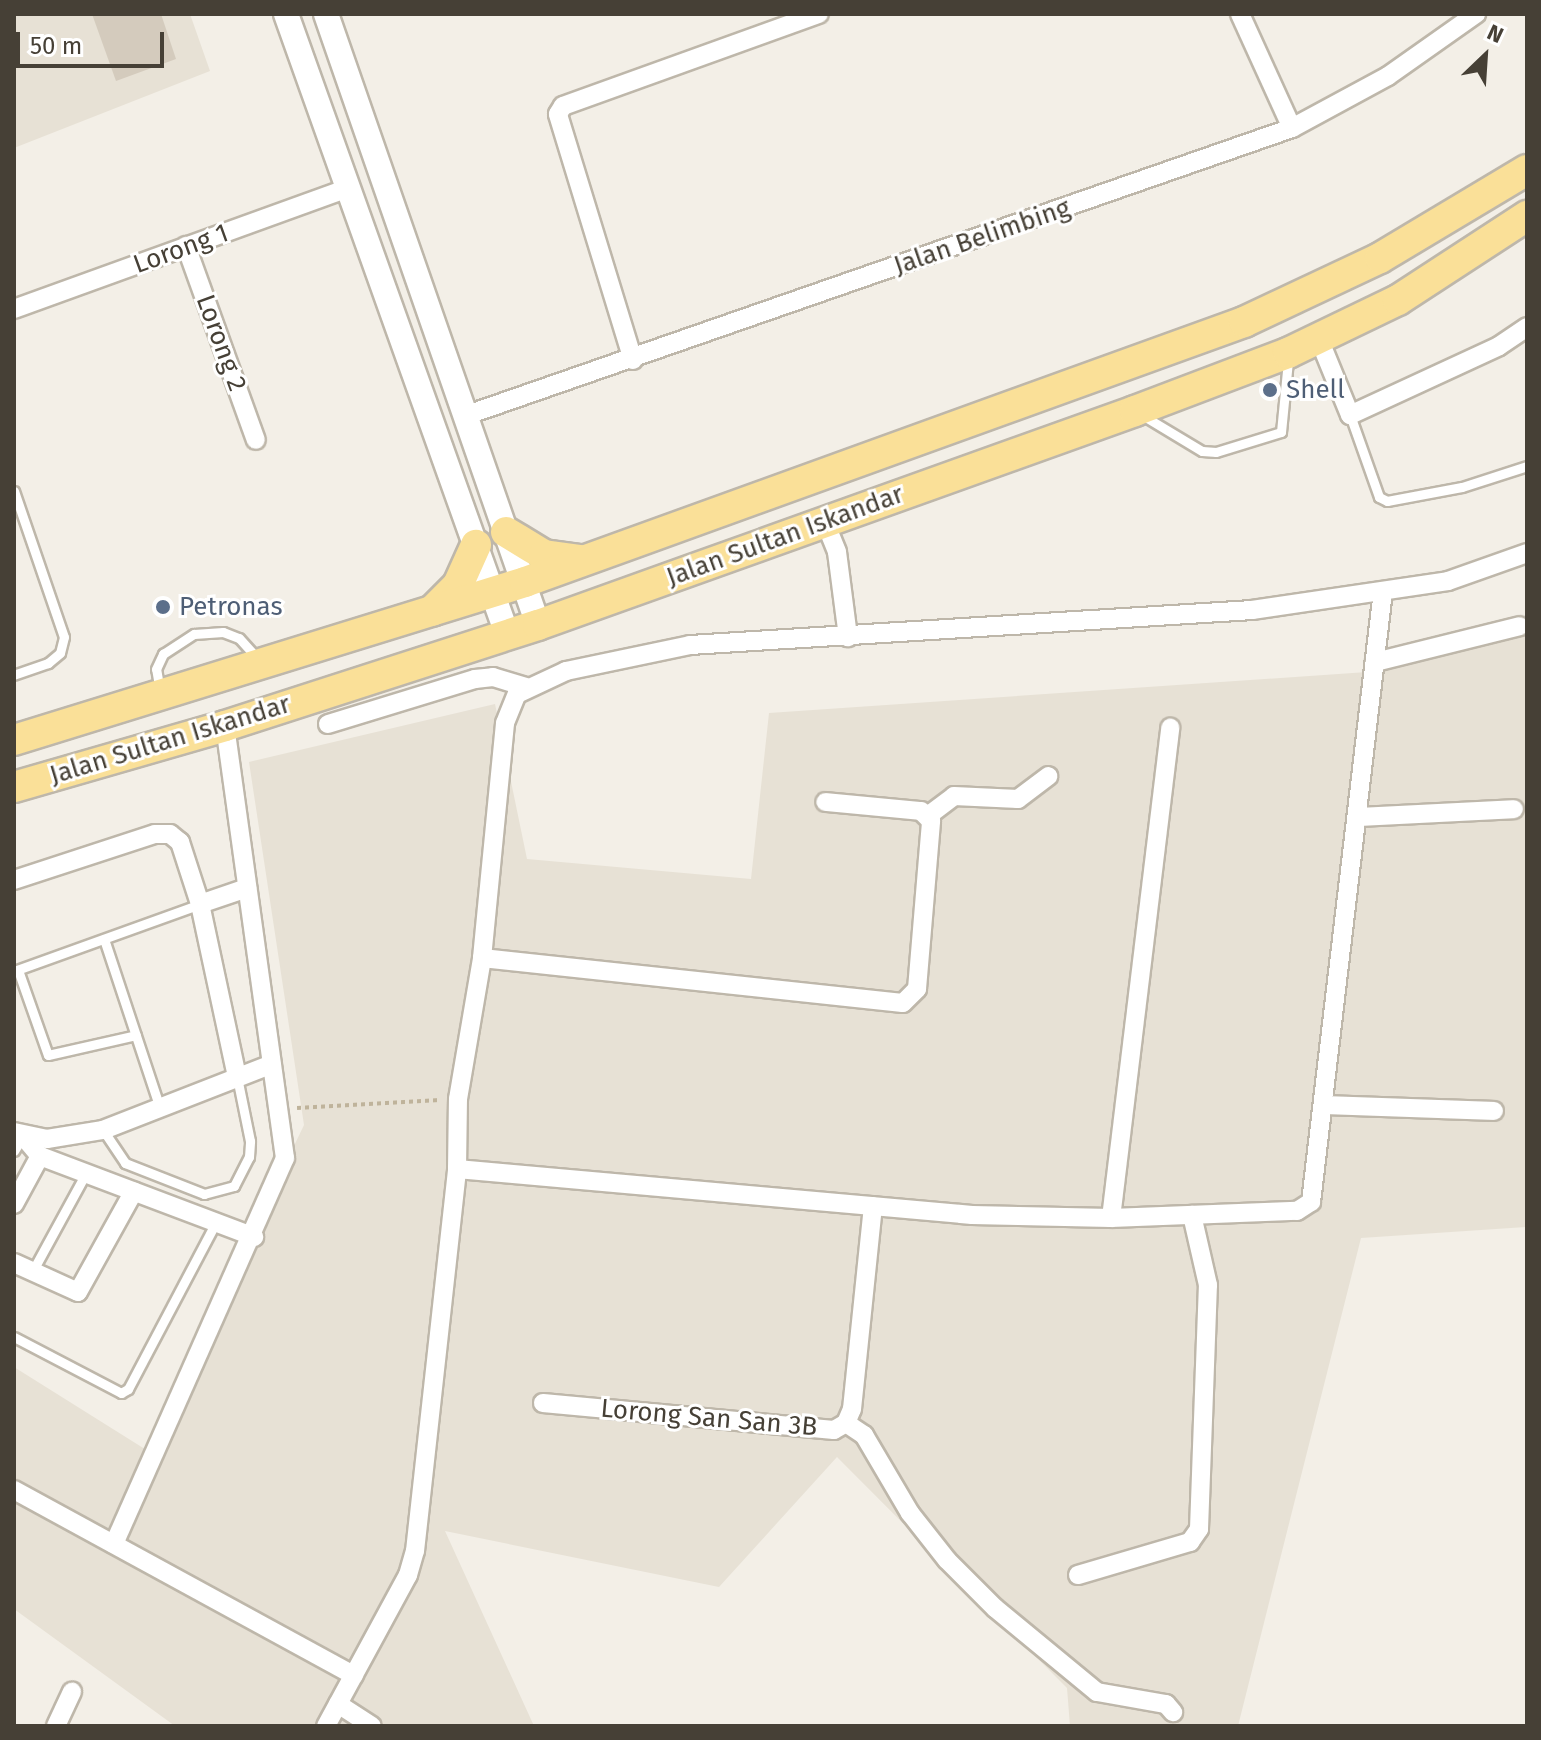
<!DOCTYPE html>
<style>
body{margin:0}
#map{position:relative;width:1541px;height:1740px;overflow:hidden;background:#f3efe7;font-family:"Fira Sans",sans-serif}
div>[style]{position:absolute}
.residential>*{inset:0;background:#e7e1d5}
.building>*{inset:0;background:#d4cbbd}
.path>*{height:4px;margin-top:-2px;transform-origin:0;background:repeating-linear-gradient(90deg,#bfb39b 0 4px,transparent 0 8px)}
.roads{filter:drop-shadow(2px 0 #beb7aa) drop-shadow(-2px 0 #beb7aa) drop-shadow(0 2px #beb7aa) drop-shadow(0 -2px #beb7aa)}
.service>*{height:9px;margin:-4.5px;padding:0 4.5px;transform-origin:4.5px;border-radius:4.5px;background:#fff}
.minor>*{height:18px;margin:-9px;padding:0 9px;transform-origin:9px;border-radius:9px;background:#fff}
.tertiary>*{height:24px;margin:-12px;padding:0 12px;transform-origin:12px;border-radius:12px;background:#fff}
.primary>*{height:30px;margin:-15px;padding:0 15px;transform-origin:15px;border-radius:15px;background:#fae098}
.dots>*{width:22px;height:22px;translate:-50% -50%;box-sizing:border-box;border:4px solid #fff;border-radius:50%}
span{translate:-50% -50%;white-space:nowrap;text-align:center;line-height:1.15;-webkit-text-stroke:6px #fff;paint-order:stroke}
.street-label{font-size:26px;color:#464036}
.service-label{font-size:26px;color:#4e5e75}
.left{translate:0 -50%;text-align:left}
.frame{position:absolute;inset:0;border:16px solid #464036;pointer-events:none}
.north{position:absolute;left:1445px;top:16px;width:80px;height:80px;-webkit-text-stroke:6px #fff;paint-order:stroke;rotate:25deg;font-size:22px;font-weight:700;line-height:32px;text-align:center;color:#464036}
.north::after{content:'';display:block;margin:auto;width:28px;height:36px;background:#464036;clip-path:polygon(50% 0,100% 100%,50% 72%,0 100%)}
.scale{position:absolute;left:16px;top:32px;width:148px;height:36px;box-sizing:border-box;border:4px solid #464036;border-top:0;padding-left:10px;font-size:24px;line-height:28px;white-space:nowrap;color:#464036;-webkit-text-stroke:6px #fff;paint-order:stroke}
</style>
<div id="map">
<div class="residential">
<div style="clip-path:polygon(14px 14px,190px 14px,210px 71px,14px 148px)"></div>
<div style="clip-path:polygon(1527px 635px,1527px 1227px,1361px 1238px,1238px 1726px,1070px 1726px,1067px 1688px,837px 1457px,719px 1587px,445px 1531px,534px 1726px,175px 1726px,14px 1609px,14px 1367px,148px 1451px,304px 1125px,249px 762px,495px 704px,527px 859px,751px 879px,769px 713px,1367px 672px)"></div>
</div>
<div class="building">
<div style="clip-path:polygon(92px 14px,161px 14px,176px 59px,116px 81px)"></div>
</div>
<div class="path">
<div style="left:297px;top:1108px;width:143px;rotate:-3.2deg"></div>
</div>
<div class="roads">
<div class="service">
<div style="left:1142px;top:415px;width:70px;rotate:31deg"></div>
<div style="left:1202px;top:451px;width:14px;rotate:4deg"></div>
<div style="left:1216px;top:452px;width:68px;rotate:-17.1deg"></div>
<div style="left:1281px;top:432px;width:72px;rotate:-84.4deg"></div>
<div style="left:1350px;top:415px;width:87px;rotate:70.5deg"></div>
<div style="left:1379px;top:497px;width:9px;rotate:27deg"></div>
<div style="left:1387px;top:501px;width:76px;rotate:-10.6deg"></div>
<div style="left:1462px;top:487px;width:68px;rotate:-17.9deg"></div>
<div style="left:14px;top:491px;width:154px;rotate:71.1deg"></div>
<div style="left:64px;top:637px;width:16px;rotate:104deg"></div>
<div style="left:60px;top:653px;width:16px;rotate:140deg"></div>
<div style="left:48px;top:663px;width:36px;rotate:161deg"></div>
<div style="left:160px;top:691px;width:22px;rotate:-100deg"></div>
<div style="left:156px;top:669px;width:17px;rotate:-65deg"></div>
<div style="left:163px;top:654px;width:37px;rotate:-33deg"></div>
<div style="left:194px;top:634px;width:29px;rotate:-4deg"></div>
<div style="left:223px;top:632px;width:17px;rotate:21deg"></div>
<div style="left:239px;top:638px;width:27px;rotate:48deg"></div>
<div style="left:104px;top:939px;width:178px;rotate:71.7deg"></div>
<div style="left:18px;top:970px;width:90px;rotate:70.6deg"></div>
<div style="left:48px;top:1055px;width:90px;rotate:-12.8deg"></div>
<div style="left:14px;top:971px;width:198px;rotate:-19.8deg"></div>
<div style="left:103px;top:1130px;width:40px;rotate:56deg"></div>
<div style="left:125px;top:1163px;width:85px;rotate:21.4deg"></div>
<div style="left:204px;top:1194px;width:31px;rotate:-15deg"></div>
<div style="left:234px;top:1186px;width:33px;rotate:-63deg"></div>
<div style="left:249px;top:1157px;width:16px;rotate:-86deg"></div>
<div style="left:250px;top:1141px;width:65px;rotate:-101.5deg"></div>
<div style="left:14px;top:1151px;width:17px;rotate:-59deg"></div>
<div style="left:32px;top:1272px;width:113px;rotate:-61.4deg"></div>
<div style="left:14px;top:1337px;width:121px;rotate:27.6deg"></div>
<div style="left:121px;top:1393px;width:8px;rotate:-30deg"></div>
<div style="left:128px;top:1389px;width:189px;rotate:-62.2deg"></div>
</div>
<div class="minor">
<div style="left:1240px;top:14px;width:125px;rotate:65.5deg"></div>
<div style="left:186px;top:246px;width:206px;rotate:70.2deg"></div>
<div style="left:14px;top:309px;width:355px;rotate:-19.9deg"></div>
<div style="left:1319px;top:339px;width:82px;rotate:67.8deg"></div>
<div style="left:1350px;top:415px;width:164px;rotate:-24.8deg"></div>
<div style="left:1499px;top:346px;width:34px;rotate:-34deg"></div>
<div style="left:633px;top:360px;width:257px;rotate:-107deg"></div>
<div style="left:558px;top:114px;width:9px;rotate:-58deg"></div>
<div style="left:563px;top:106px;width:272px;rotate:-19.8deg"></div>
<div style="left:467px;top:415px;width:873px;rotate:-19.18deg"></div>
<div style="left:1292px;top:128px;width:109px;rotate:-28.4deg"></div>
<div style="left:1388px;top:76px;width:108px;rotate:-35.2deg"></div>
<div style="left:825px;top:522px;width:32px;rotate:68deg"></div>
<div style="left:837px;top:552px;width:86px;rotate:82.6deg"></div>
<div style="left:1375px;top:662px;width:149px;rotate:-13.9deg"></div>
<div style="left:328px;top:724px;width:154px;rotate:-17deg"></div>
<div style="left:475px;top:679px;width:18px;rotate:-6deg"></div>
<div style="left:493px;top:677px;width:34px;rotate:17deg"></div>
<div style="left:929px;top:815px;width:31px;rotate:-37deg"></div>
<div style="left:954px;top:796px;width:64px;rotate:2.7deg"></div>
<div style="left:1018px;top:799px;width:38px;rotate:-37deg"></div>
<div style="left:1358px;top:817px;width:156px;rotate:-2.9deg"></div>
<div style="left:14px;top:880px;width:148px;rotate:-18.1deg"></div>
<div style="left:155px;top:834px;width:15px"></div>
<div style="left:170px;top:834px;width:13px;rotate:39deg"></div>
<div style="left:180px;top:842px;width:65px;rotate:72.1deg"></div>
<div style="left:200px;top:904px;width:177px;rotate:77.9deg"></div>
<div style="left:200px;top:904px;width:50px;rotate:-18.8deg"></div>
<div style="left:482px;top:958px;width:423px;rotate:6.1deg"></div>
<div style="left:903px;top:1003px;width:20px;rotate:-45deg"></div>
<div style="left:917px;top:989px;width:169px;rotate:-85.2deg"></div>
<div style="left:931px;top:821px;width:14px;rotate:-135deg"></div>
<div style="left:921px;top:811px;width:96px;rotate:-174.6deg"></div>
<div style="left:1326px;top:1105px;width:168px;rotate:2deg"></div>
<div style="left:14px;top:1132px;width:34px;rotate:12deg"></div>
<div style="left:47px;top:1139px;width:57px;rotate:-9.1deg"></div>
<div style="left:103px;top:1130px;width:181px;rotate:-21.3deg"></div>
<div style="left:23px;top:1136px;width:26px;rotate:50deg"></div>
<div style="left:40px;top:1156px;width:229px;rotate:20.7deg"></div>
<div style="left:457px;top:1169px;width:517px;rotate:5.1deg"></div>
<div style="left:972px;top:1215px;width:139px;rotate:1.2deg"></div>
<div style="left:1111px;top:1218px;width:186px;rotate:-2.2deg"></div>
<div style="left:1297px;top:1211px;width:17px;rotate:-33deg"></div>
<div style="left:1311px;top:1202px;width:615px;rotate:-83.28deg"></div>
<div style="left:14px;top:1204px;width:55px;rotate:-61.6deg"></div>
<div style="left:1111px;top:1218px;width:494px;rotate:-83.1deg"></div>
<div style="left:14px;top:1263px;width:70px;rotate:24.4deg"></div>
<div style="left:78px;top:1292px;width:115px;rotate:-61deg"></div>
<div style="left:543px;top:1403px;width:292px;rotate:5.3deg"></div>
<div style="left:834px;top:1430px;width:14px;rotate:-30deg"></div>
<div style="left:846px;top:1423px;width:15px;rotate:-67deg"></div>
<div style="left:852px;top:1409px;width:204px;rotate:-84.1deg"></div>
<div style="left:846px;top:1423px;width:22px;rotate:34deg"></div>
<div style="left:864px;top:1435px;width:91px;rotate:59.5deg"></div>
<div style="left:910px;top:1513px;width:60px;rotate:51.8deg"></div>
<div style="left:947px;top:1560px;width:68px;rotate:45deg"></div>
<div style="left:995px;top:1608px;width:132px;rotate:39.5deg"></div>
<div style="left:1097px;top:1692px;width:70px;rotate:9.9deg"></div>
<div style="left:1166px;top:1704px;width:11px;rotate:49deg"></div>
<div style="left:14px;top:1490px;width:387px;rotate:28.6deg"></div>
<div style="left:114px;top:1544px;width:422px;rotate:-66.1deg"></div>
<div style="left:285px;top:1158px;width:436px;rotate:-97.9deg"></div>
<div style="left:1078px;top:1575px;width:117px;rotate:-16.4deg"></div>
<div style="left:1190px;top:1542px;width:16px;rotate:-55deg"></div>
<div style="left:1199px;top:1529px;width:244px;rotate:-87.9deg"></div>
<div style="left:1208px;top:1285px;width:72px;rotate:-102.9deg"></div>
<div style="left:338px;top:1704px;width:40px;rotate:32.9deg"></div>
<div style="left:56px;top:1726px;width:38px;rotate:-65deg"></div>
<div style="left:326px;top:1726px;width:172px;rotate:-61.5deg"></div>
<div style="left:408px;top:1575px;width:25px;rotate:-74deg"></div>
<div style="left:415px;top:1551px;width:384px;rotate:-83.7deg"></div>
<div style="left:457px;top:1169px;width:70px;rotate:-89.2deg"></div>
<div style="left:458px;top:1099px;width:143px;rotate:-80.3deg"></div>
<div style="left:482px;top:958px;width:236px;rotate:-84.4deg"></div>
<div style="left:505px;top:723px;width:31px;rotate:-68deg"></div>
<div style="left:517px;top:694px;width:54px;rotate:-25.1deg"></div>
<div style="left:566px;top:671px;width:127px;rotate:-11.8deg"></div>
<div style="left:690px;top:645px;width:563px;rotate:-3.56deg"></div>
<div style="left:1252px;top:610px;width:198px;rotate:-8.4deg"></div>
<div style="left:1448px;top:581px;width:84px;rotate:-19.5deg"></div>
</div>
<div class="tertiary">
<div style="left:286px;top:14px;width:658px;rotate:70.38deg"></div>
<div style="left:326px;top:14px;width:647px;rotate:70.86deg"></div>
</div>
<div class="primary">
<div style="left:506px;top:532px;width:44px;rotate:31.2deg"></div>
<div style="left:544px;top:555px;width:37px;rotate:8deg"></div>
<div style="left:432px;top:611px;width:37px;rotate:-45deg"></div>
<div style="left:458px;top:585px;width:44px;rotate:-65.8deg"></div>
<div style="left:14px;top:740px;width:535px;rotate:-17.18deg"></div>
<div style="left:525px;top:582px;width:765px;rotate:-19.88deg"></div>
<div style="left:1244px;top:322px;width:150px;rotate:-25.2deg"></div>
<div style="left:1380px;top:258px;width:171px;rotate:-30.9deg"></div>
<div style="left:14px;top:787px;width:220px;rotate:-16.1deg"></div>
<div style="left:225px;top:726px;width:329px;rotate:-17.9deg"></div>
<div style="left:538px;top:625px;width:634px;rotate:-19.72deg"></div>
<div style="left:1135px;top:411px;width:164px;rotate:-20.8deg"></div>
<div style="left:1288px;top:353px;width:122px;rotate:-25.7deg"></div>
<div style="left:1398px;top:300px;width:154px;rotate:-33.1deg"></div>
</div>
</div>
<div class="dots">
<div style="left:1270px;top:390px;background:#5c6f8a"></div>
<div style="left:163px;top:607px;background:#5c6f8a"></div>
</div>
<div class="street-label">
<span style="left:982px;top:237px;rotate:-19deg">Jalan Belimbing</span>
<span style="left:181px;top:249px;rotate:-20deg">Lorong 1</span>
<span style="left:221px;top:343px;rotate:70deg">Lorong 2</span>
<span style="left:785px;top:536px;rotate:-20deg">Jalan Sultan Iskandar</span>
<span style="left:170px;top:740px;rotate:-17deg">Jalan Sultan Iskandar</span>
<span style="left:709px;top:1418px;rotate:5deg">Lorong San San 3B</span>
</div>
<div class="service-label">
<span class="left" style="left:1286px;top:390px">Shell</span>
<span class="left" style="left:179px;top:607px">Petronas</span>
</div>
<div class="frame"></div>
<div class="north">N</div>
<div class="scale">50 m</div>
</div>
